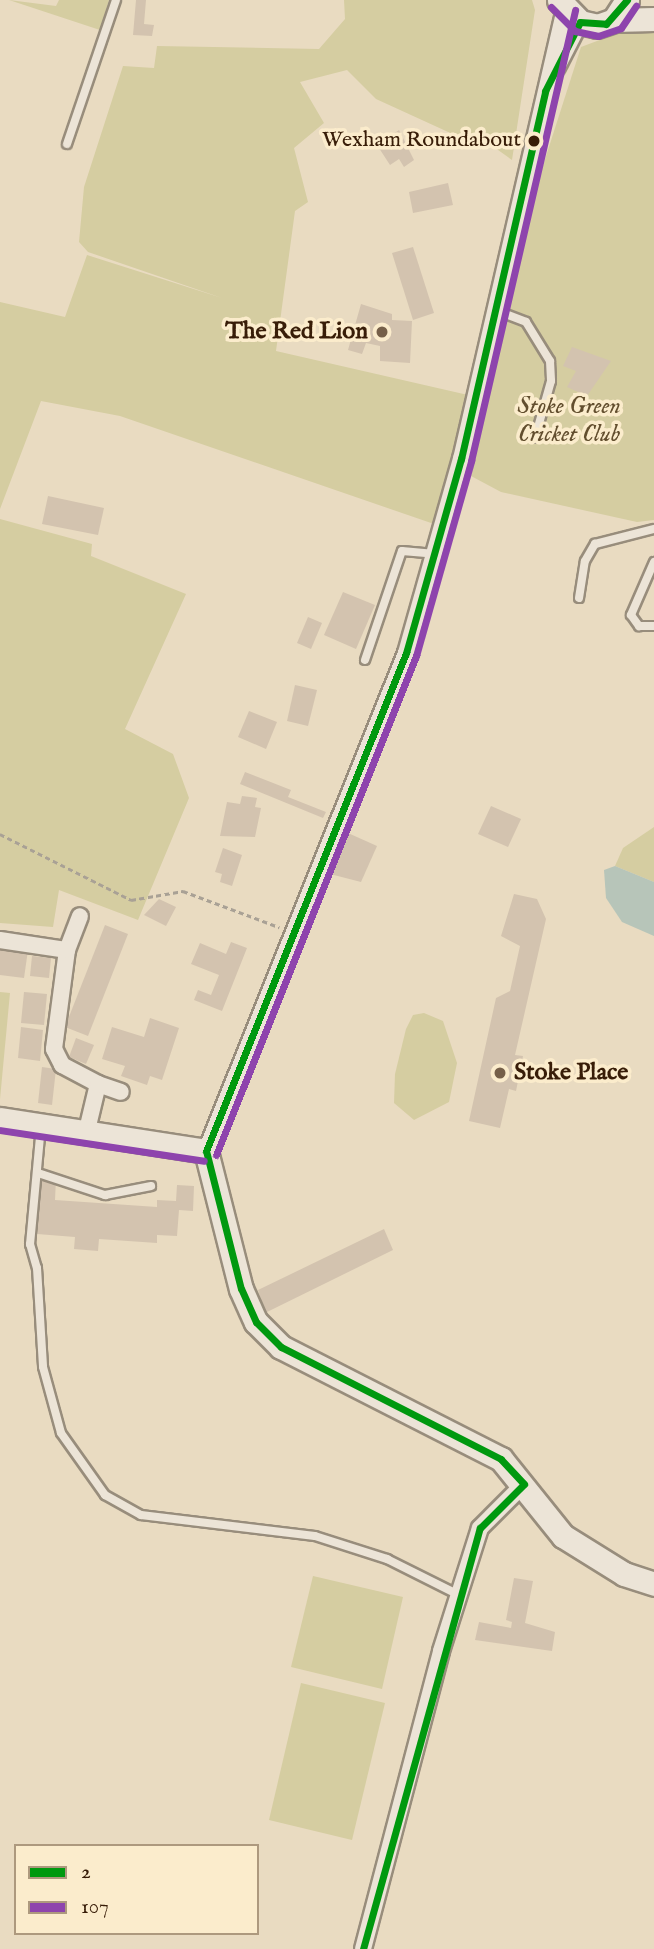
<!DOCTYPE html>
<style>
body{margin:0}
#map{position:relative;width:654px;height:1949px;overflow:hidden;background:#e9dbc1;font-family:"IM FELL English",serif}
div>[style]{position:absolute}
.green>*{inset:0;background:#d5cda1}
.water>*{inset:0;background:#b7c5b9}
.building>*{inset:0;background:#d3c3af}
.path>*{height:2.5px;margin-top:-1.25px;transform-origin:0;background:repeating-linear-gradient(90deg,#a9a195 0 5px,transparent 0 8.5px)}
.roads{filter:drop-shadow(2px 0 #988d7c) drop-shadow(-2px 0 #988d7c) drop-shadow(0 2px #988d7c) drop-shadow(0 -2px #988d7c)}
.lane>*{height:8px;margin:-4px;padding:0 4px;transform-origin:4px;border-radius:4px;background:#ece4d7}
.street>*{height:16px;margin:-8px;padding:0 8px;transform-origin:8px;border-radius:8px;background:#ece4d7}
.secondary>*{height:23px;margin:-11.5px;padding:0 11.5px;transform-origin:11.5px;border-radius:11.5px;background:#ece4d7}
.bus-1>*{height:7px;margin:-3.5px;padding:0 3.5px;transform-origin:3.5px;border-radius:3.5px;background:#00990f}
.bus-2>*{height:7px;margin:-3.5px;padding:0 3.5px;transform-origin:3.5px;border-radius:3.5px;background:#8e44ad}
.dots>*{width:19px;height:19px;translate:-50% -50%;box-sizing:border-box;border:4px solid #fbeccc;border-radius:50%}
span{translate:-50% -50%;white-space:nowrap;text-align:center;line-height:1.15;-webkit-text-stroke:7px #fbeccc;paint-order:stroke}
.bus-label{font-size:22px;color:#381d08}
.right{translate:-100% -50%;text-align:right}
.poi-label{font-size:24px;color:#381d08;font-weight:700}
.left{translate:0 -50%;text-align:left}
.park-label{font-size:24px;color:#624e2e;font-style:italic}
.legend{position:absolute;left:14px;top:1844px;width:245px;height:91px;box-sizing:border-box;background:#fbeccc;border:2px solid #ad997e;margin:0;padding:9px 12px;list-style:none;font-size:21px;color:#381d08}
.legend li{display:flex;align-items:center;gap:14px;height:35px}
.legend b{width:35px;border:2px solid #ad997e}
</style>
<div id="map">
<div class="green">
<div style="clip-path:polygon(9px 0,56px 6px,59px 0,109px 0,100px 30px)"></div>
<div style="clip-path:polygon(344px 0,532px 0,535px 10px,512px 160px,477px 135px,470px 142px,376px 99px,347px 70px,300px 82px,324px 123px,294px 148px,308px 202px,295px 211px,276px 351px,468px 395px,434px 524px,120px 416px,41px 401px,0 509px,0 302px,65px 317px,87px 255px,222px 298px,88px 252px,79px 242px,84px 187px,123px 66px,154px 68px,157px 46px,319px 49px,345px 19px)"></div>
<div style="clip-path:polygon(629px 29px,654px 31px,654px 520px,637px 522px,501px 492px,471px 476px,539px 178px,581px 47px)"></div>
<div style="clip-path:polygon(0 519px,92px 544px,91px 556px,186px 594px,125px 729px,173px 754px,189px 798px,138px 920px,59px 890px,53px 927px,0 923px)"></div>
<div style="clip-path:polygon(654px 827px,654px 882px,615px 866px,623px 848px)"></div>
<div style="clip-path:polygon(0 992px,10px 993px,0 1099px)"></div>
<div style="clip-path:polygon(424px 1013px,443px 1021px,457px 1063px,449px 1102px,414px 1120px,394px 1103px,395px 1074px,406px 1029px,413px 1015px)"></div>
<div style="clip-path:polygon(313px 1576px,403px 1597px,382px 1689px,291px 1667px)"></div>
<div style="clip-path:polygon(301px 1683px,385px 1703px,352px 1840px,269px 1820px)"></div>
</div>
<div class="water">
<div style="clip-path:polygon(615px 866px,654px 882px,654px 936px,622px 922px,606px 898px,604px 870px)"></div>
</div>
<div class="building">
<div style="clip-path:polygon(136px 0,146px 0,144px 24px,154px 25px,152px 36px,133px 35px)"></div>
<div style="clip-path:polygon(399px 130px,414px 160px,404px 167px,399px 159px,390px 165px,377px 145px)"></div>
<div style="clip-path:polygon(448px 183px,453px 205px,413px 213px,409px 192px)"></div>
<div style="clip-path:polygon(413px 247px,434px 313px,413px 320px,392px 253px)"></div>
<div style="clip-path:polygon(361px 304px,392px 314px,392px 320px,412px 321px,410px 363px,380px 361px,380px 346px,366px 343px,362px 354px,348px 350px)"></div>
<div style="clip-path:polygon(572px 347px,611px 361px,587px 396px,567px 387px,576px 371px,563px 366px)"></div>
<div style="clip-path:polygon(48px 496px,104px 508px,98px 535px,42px 524px)"></div>
<div style="clip-path:polygon(343px 592px,375px 605px,356px 649px,324px 635px)"></div>
<div style="clip-path:polygon(308px 617px,322px 623px,311px 649px,297px 643px)"></div>
<div style="clip-path:polygon(295px 685px,317px 690px,308px 726px,287px 721px)"></div>
<div style="clip-path:polygon(249px 711px,277px 722px,266px 749px,238px 737px)"></div>
<div style="clip-path:polygon(245px 772px,291px 790px,288px 797px,326px 812px,323px 818px,240px 784px)"></div>
<div style="clip-path:polygon(242px 796px,257px 798px,255px 807px,261px 808px,255px 837px,220px 836px,227px 802px,240px 804px)"></div>
<div style="clip-path:polygon(491px 806px,521px 819px,508px 847px,478px 834px)"></div>
<div style="clip-path:polygon(348px 833px,377px 846px,361px 882px,330px 874px)"></div>
<div style="clip-path:polygon(223px 848px,242px 855px,232px 886px,220px 882px,222px 874px,215px 872px)"></div>
<div style="clip-path:polygon(514px 894px,537px 899px,546px 919px,515px 1055px,523px 1056px,516px 1091px,509px 1089px,500px 1128px,469px 1121px,496px 998px,510px 991px,520px 946px,501px 936px)"></div>
<div style="clip-path:polygon(159px 899px,176px 907px,166px 926px,144px 915px)"></div>
<div style="clip-path:polygon(105px 925px,128px 934px,88px 1036px,65px 1027px)"></div>
<div style="clip-path:polygon(231px 942px,247px 948px,222px 1011px,194px 1000px,198px 990px,211px 995px,219px 975px,191px 964px,200px 943px,226px 954px)"></div>
<div style="clip-path:polygon(0 947px,28px 950px,24px 978px,0 975px)"></div>
<div style="clip-path:polygon(32px 956px,51px 958px,49px 978px,30px 976px)"></div>
<div style="clip-path:polygon(24px 992px,47px 994px,44px 1025px,21px 1023px)"></div>
<div style="clip-path:polygon(150px 1018px,179px 1028px,162px 1080px,150px 1076px,147px 1085px,121px 1076px,125px 1066px,102px 1059px,112px 1027px,144px 1037px)"></div>
<div style="clip-path:polygon(21px 1027px,43px 1030px,40px 1061px,18px 1058px)"></div>
<div style="clip-path:polygon(76px 1038px,94px 1045px,86px 1064px,69px 1057px)"></div>
<div style="clip-path:polygon(42px 1067px,56px 1069px,52px 1105px,38px 1103px)"></div>
<div style="clip-path:polygon(41px 1177px,56px 1178px,55px 1200px,157px 1207px,157px 1200px,176px 1201px,177px 1185px,194px 1186px,193px 1211px,179px 1210px,177px 1236px,157px 1235px,157px 1243px,99px 1239px,98px 1251px,74px 1249px,75px 1237px,37px 1234px)"></div>
<div style="clip-path:polygon(384px 1229px,393px 1250px,265px 1313px,258px 1290px)"></div>
<div style="clip-path:polygon(514px 1578px,533px 1581px,525px 1623px,555px 1632px,552px 1651px,475px 1640px,479px 1622px,511px 1628px,512px 1622px,506px 1620px)"></div>
</div>
<div class="path">
<div style="left:0;top:834px;width:147px;rotate:26.7deg"></div>
<div style="left:131px;top:900px;width:53px;rotate:-9.8deg"></div>
<div style="left:183px;top:891px;width:103px;rotate:20.6deg"></div>
</div>
<div class="roads">
<div class="lane">
<div style="left:67px;top:144px;width:152px;rotate:-71.2deg"></div>
<div style="left:495px;top:310px;width:33px;rotate:21deg"></div>
<div style="left:526px;top:322px;width:46px;rotate:58.4deg"></div>
<div style="left:550px;top:361px;width:20px;rotate:87deg"></div>
<div style="left:551px;top:381px;width:59px;rotate:105.7deg"></div>
<div style="left:654px;top:562px;width:58px;rotate:113.5deg"></div>
<div style="left:631px;top:615px;width:14px;rotate:54deg"></div>
<div style="left:639px;top:626px;width:15px"></div>
<div style="left:579px;top:598px;width:37px;rotate:-81deg"></div>
<div style="left:585px;top:561px;width:20px;rotate:-60deg"></div>
<div style="left:595px;top:544px;width:61px;rotate:-14.3deg"></div>
<div style="left:365px;top:660px;width:115px;rotate:-71.3deg"></div>
<div style="left:402px;top:551px;width:33px;rotate:5deg"></div>
<div style="left:41px;top:1126px;width:119px;rotate:95.3deg"></div>
<div style="left:30px;top:1244px;width:25px;rotate:74deg"></div>
<div style="left:37px;top:1268px;width:99px;rotate:86.5deg"></div>
<div style="left:43px;top:1367px;width:68px;rotate:74.7deg"></div>
<div style="left:61px;top:1433px;width:76px;rotate:54.6deg"></div>
<div style="left:105px;top:1495px;width:41px;rotate:29.1deg"></div>
<div style="left:141px;top:1515px;width:175px;rotate:6.9deg"></div>
<div style="left:315px;top:1536px;width:76px;rotate:17.7deg"></div>
<div style="left:387px;top:1559px;width:78px;rotate:26.6deg"></div>
<div style="left:38px;top:1173px;width:71px;rotate:18.2deg"></div>
<div style="left:105px;top:1195px;width:47px;rotate:-11.1deg"></div>
</div>
<div class="street">
<div style="left:557px;top:67px;width:51px;rotate:-62.9deg"></div>
<div style="left:0;top:940px;width:68px;rotate:8.5deg"></div>
<div style="left:67px;top:950px;width:100px;rotate:97.5deg"></div>
<div style="left:54px;top:1049px;width:18px;rotate:63deg"></div>
<div style="left:62px;top:1065px;width:41px;rotate:27.8deg"></div>
<div style="left:98px;top:1084px;width:47px;rotate:103.4deg"></div>
<div style="left:67px;top:950px;width:36px;rotate:-69deg"></div>
<div style="left:98px;top:1084px;width:24px;rotate:19deg"></div>
<div style="left:206px;top:1151px;width:537px;rotate:-68.12deg"></div>
<div style="left:406px;top:653px;width:202px;rotate:-74.2deg"></div>
<div style="left:461px;top:459px;width:463px;rotate:-77deg"></div>
<div style="left:363px;top:1949px;width:308px;rotate:-75.3deg"></div>
<div style="left:441px;top:1651px;width:129px;rotate:-72.4deg"></div>
<div style="left:480px;top:1528px;width:62px;rotate:-45deg"></div>
</div>
<div class="secondary">
<div style="left:559px;top:0;width:30px;rotate:46deg"></div>
<div style="left:580px;top:22px;width:17px;rotate:13deg"></div>
<div style="left:597px;top:26px;width:18px;rotate:-19deg"></div>
<div style="left:614px;top:20px;width:24px;rotate:-57deg"></div>
<div style="left:614px;top:20px;width:40px;rotate:-1.4deg"></div>
<div style="left:0;top:1119px;width:208px;rotate:8.8deg"></div>
<div style="left:206px;top:1151px;width:142px;rotate:75.8deg"></div>
<div style="left:241px;top:1289px;width:36px;rotate:66deg"></div>
<div style="left:256px;top:1322px;width:35px;rotate:45deg"></div>
<div style="left:281px;top:1347px;width:247px;rotate:27deg"></div>
<div style="left:501px;top:1459px;width:99px;rotate:51.2deg"></div>
<div style="left:563px;top:1536px;width:72px;rotate:31.9deg"></div>
<div style="left:624px;top:1574px;width:32px;rotate:18deg"></div>
</div>
</div>
<div class="bus-1">
<div style="left:524px;top:1484px;width:34px;rotate:-133deg"></div>
<div style="left:501px;top:1459px;width:247px;rotate:-153deg"></div>
<div style="left:281px;top:1347px;width:35px;rotate:-135deg"></div>
<div style="left:256px;top:1322px;width:36px;rotate:-114deg"></div>
<div style="left:241px;top:1289px;width:142px;rotate:-104.2deg"></div>
<div style="left:206px;top:1151px;width:537px;rotate:-68.12deg"></div>
<div style="left:406px;top:653px;width:202px;rotate:-74.2deg"></div>
<div style="left:461px;top:459px;width:377px;rotate:-77.1deg"></div>
<div style="left:545px;top:91px;width:77px;rotate:-63.1deg"></div>
<div style="left:580px;top:22px;width:26px;rotate:4deg"></div>
<div style="left:606px;top:24px;width:32px;rotate:-49deg"></div>
<div style="left:363px;top:1949px;width:437px;rotate:-74.5deg"></div>
<div style="left:480px;top:1528px;width:62px;rotate:-45deg"></div>
</div>
<div class="bus-2">
<div style="left:551px;top:7px;width:34px;rotate:45deg"></div>
<div style="left:575px;top:31px;width:24px;rotate:12deg"></div>
<div style="left:598px;top:36px;width:24px;rotate:-19deg"></div>
<div style="left:621px;top:28px;width:27px;rotate:-56deg"></div>
<div style="left:0;top:1130px;width:206px;rotate:8.6deg"></div>
<div style="left:216px;top:1155px;width:538px;rotate:-68.16deg"></div>
<div style="left:416px;top:656px;width:203px;rotate:-74.2deg"></div>
<div style="left:471px;top:461px;width:463px;rotate:-77deg"></div>
</div>
<div class="dots">
<div style="left:534px;top:141px;background:#381d08"></div>
<div style="left:382px;top:332px;background:#766049"></div>
<div style="left:500px;top:1073px;background:#766049"></div>
</div>
<div class="bus-label">
<span class="right" style="left:521px;top:141px">Wexham Roundabout</span>
</div>
<div class="poi-label">
<span class="right" style="left:368px;top:332px">The Red Lion</span>
<span class="left" style="left:514px;top:1073px">Stoke Place</span>
</div>
<div class="park-label">
<span style="left:569px;top:421px">Stoke Green<br>Cricket Club</span>
</div>
<ul class="legend">
<li><b style="height:9px;background:#00990f"></b>2</li>
<li><b style="height:9px;background:#8e44ad"></b>107</li>
</ul>
</div>
